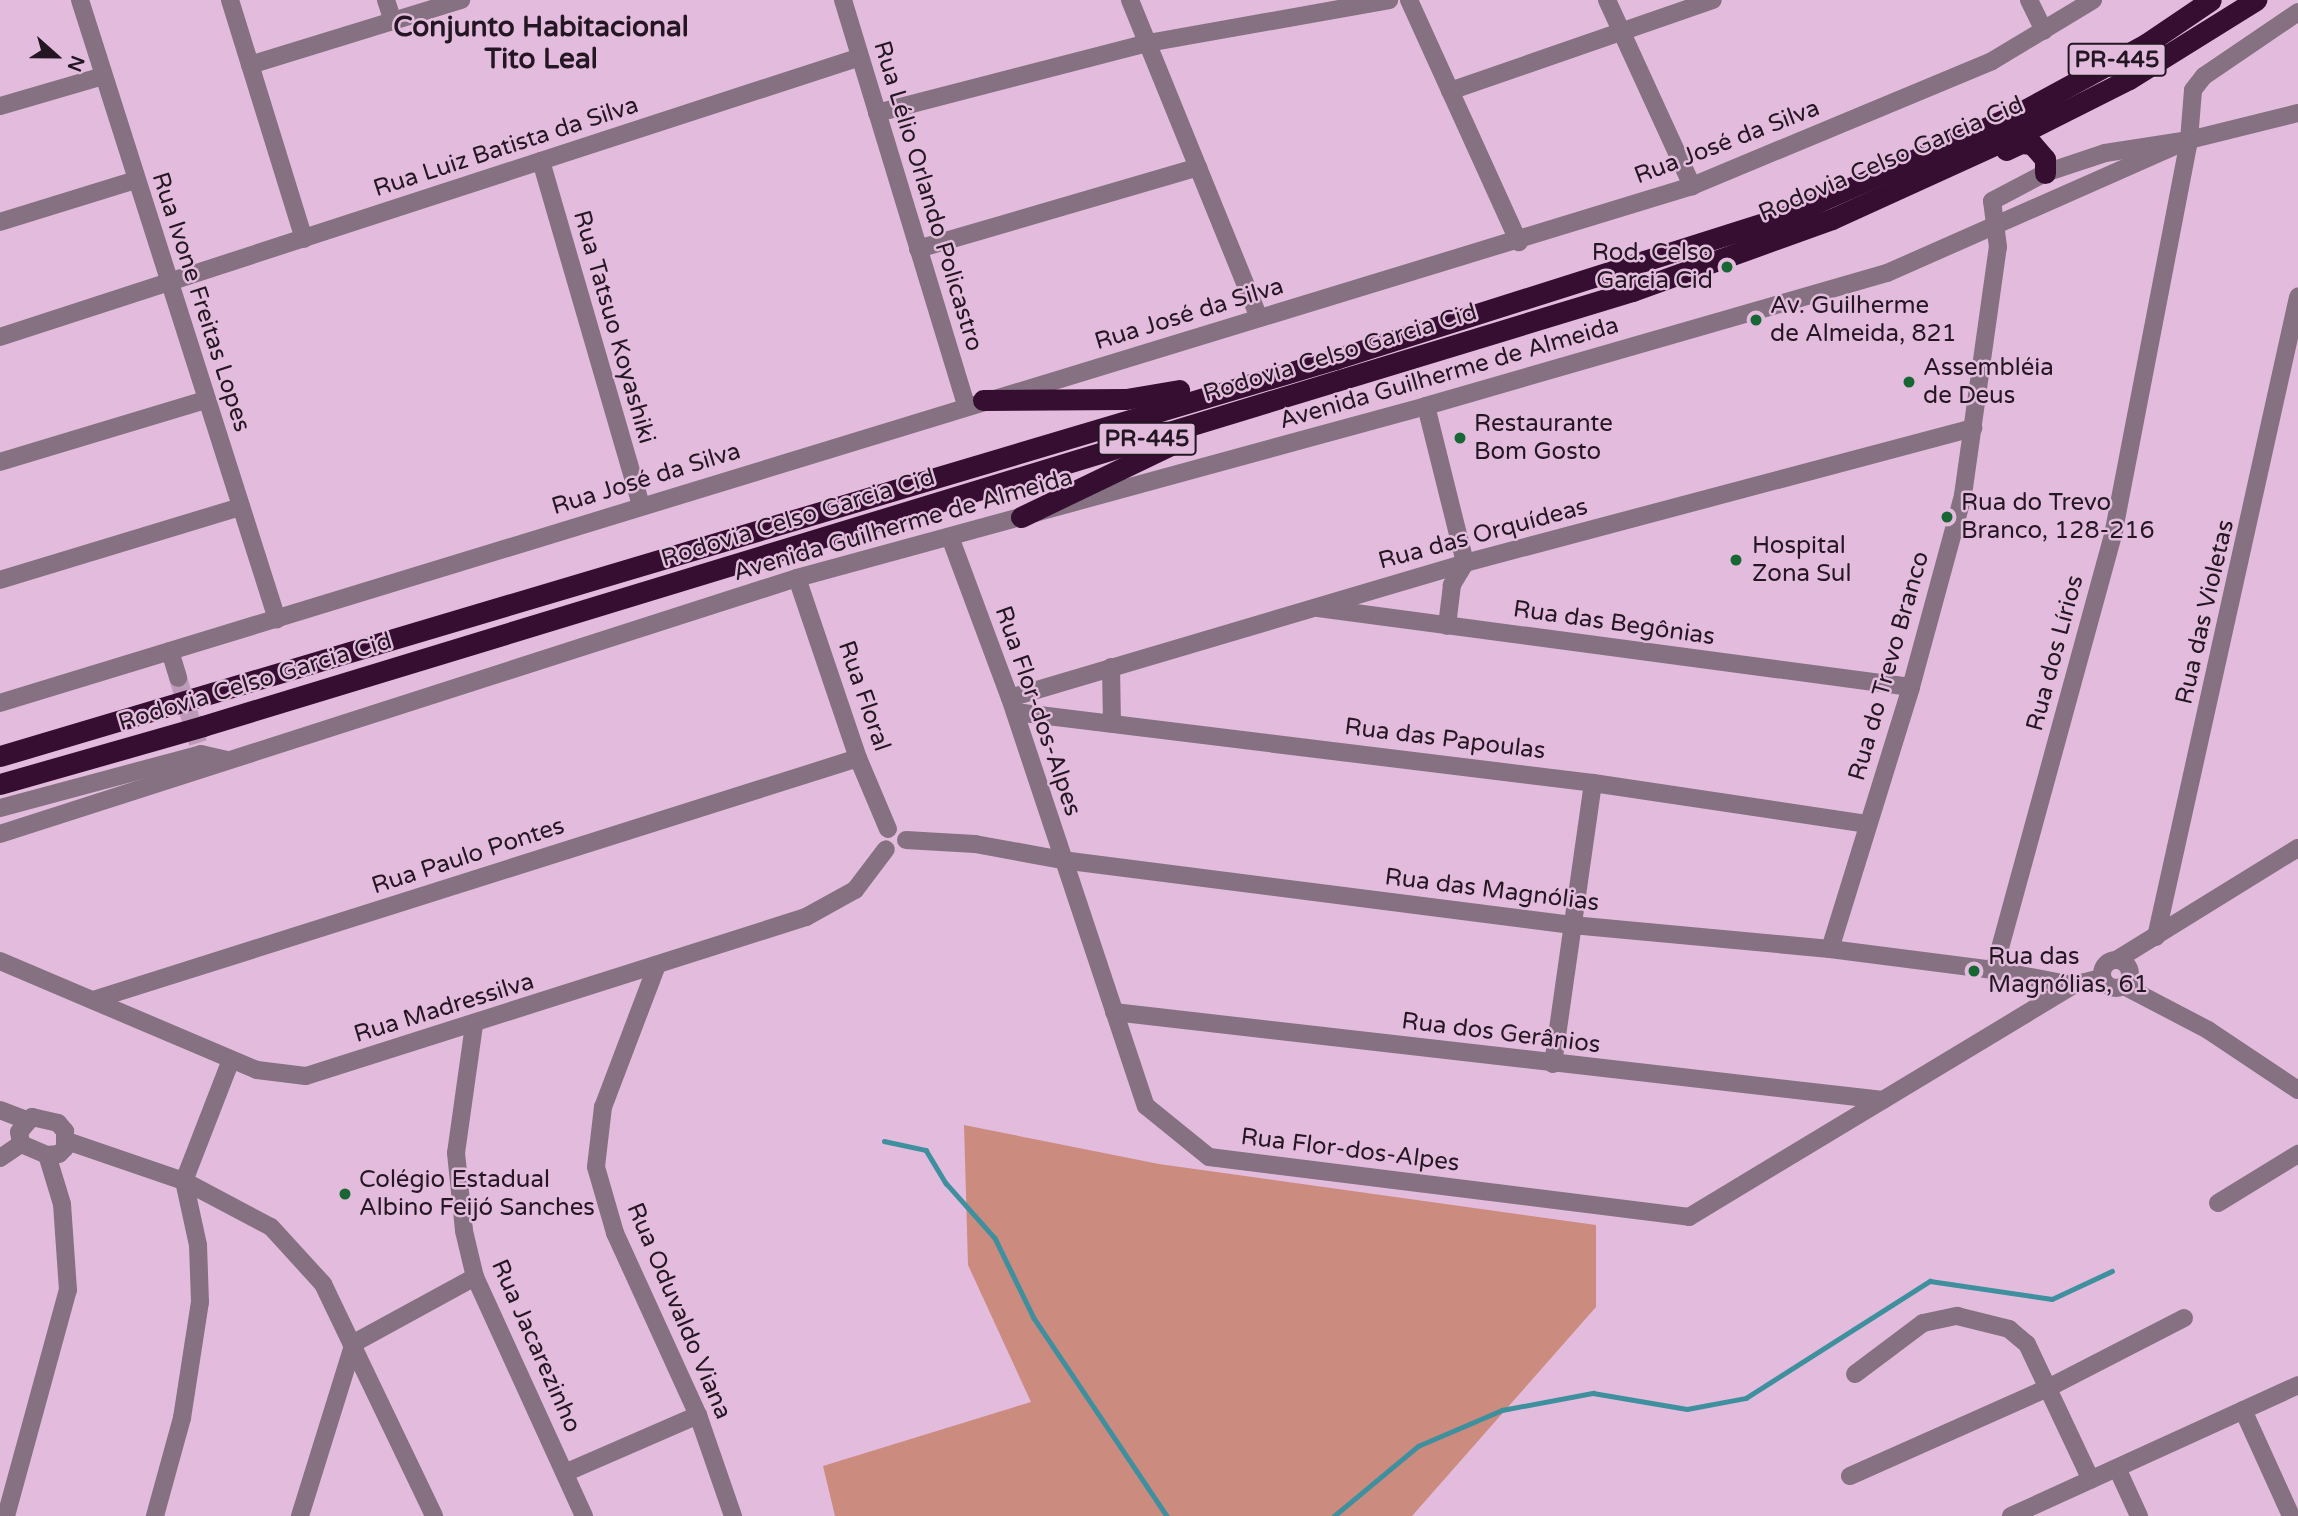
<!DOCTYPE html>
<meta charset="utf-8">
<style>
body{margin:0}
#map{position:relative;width:2298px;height:1516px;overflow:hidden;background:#e3bcdd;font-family:"Varela Round",sans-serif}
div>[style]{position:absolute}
.forest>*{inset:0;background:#cb8b7f}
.stream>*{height:4.5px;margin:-2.25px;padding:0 2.25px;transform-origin:2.25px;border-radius:2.25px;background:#3f909e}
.minor-tunnel>*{height:18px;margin-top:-9px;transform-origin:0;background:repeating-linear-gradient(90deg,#bd9bb8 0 18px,transparent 0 27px)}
.minor>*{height:18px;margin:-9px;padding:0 9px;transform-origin:9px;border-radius:9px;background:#857182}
.minor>.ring{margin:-9px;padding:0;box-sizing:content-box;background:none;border:18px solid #857182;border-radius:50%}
.highway>*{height:21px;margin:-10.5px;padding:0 10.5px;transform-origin:10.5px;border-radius:10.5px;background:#350e32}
.dots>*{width:19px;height:19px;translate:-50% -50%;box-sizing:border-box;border:4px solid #e3bcdd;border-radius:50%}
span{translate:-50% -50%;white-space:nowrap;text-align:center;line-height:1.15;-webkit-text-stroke:5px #e3bcdd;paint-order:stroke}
.shield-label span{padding:2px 5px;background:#e3bcdd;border:2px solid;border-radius:5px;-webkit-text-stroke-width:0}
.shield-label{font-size:23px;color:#241622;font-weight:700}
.street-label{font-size:24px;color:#241622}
.poi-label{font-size:24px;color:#241622}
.right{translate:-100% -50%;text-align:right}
.left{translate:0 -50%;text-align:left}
.quarter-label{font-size:28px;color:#241622;font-weight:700}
.north{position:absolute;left:21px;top:21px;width:70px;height:70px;-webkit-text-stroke:5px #e3bcdd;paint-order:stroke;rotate:111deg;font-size:19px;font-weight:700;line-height:28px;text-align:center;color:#241622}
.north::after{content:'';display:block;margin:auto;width:24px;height:32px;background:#241622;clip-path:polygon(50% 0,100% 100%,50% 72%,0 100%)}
</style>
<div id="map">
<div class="forest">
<div style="clip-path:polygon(964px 1125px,1159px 1164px,1596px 1225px,1596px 1307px,1412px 1516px,835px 1516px,823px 1466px,1031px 1402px,968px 1265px)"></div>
</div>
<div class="stream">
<div style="left:884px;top:1141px;width:43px;rotate:12.1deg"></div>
<div style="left:926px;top:1150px;width:39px;rotate:59deg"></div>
<div style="left:946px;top:1183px;width:74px;rotate:48.3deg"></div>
<div style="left:995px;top:1238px;width:89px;rotate:64deg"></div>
<div style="left:1034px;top:1318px;width:239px;rotate:56.1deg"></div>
<div style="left:1334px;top:1516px;width:109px;rotate:-39.8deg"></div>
<div style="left:1418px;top:1446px;width:91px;rotate:-23.2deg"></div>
<div style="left:1502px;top:1410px;width:93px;rotate:-10.6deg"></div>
<div style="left:1593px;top:1393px;width:95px;rotate:9.7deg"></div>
<div style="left:1687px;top:1409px;width:60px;rotate:-10.6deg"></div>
<div style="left:1746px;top:1398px;width:218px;rotate:-32.5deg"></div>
<div style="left:1930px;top:1281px;width:123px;rotate:8.4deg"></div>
<div style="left:2052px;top:1299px;width:66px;rotate:-25deg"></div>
</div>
<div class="minor-tunnel">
<div style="left:178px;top:678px;width:68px;rotate:72.9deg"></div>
</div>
<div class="minor">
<div style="left:80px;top:0;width:650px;rotate:72.35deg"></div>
<div style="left:230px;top:0;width:250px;rotate:72.8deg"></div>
<div style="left:386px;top:0;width:23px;rotate:72deg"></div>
<div style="left:843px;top:0;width:423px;rotate:73.1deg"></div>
<div style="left:1130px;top:0;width:343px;rotate:67.9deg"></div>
<div style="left:1409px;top:0;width:266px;rotate:65.6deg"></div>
<div style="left:1607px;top:0;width:205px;rotate:65.4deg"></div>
<div style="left:2029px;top:0;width:34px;rotate:64deg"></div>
<div style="left:250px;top:65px;width:221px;rotate:-17.1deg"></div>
<div style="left:1450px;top:91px;width:278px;rotate:-19.1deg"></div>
<div style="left:0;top:106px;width:107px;rotate:-16.2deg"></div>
<div style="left:877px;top:113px;width:280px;rotate:-14.5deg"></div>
<div style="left:1148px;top:43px;width:245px;rotate:-10.1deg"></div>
<div style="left:541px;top:161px;width:359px;rotate:73.8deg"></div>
<div style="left:0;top:222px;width:142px;rotate:-17.2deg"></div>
<div style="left:918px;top:249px;width:292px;rotate:-16.3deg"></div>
<div style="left:0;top:337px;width:904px;rotate:-18.03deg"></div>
<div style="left:1426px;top:406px;width:162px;rotate:76deg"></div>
<div style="left:1465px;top:563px;width:26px;rotate:121deg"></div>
<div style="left:1452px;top:585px;width:41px;rotate:97deg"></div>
<div style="left:0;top:462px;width:215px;rotate:-16.8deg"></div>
<div style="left:950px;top:537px;width:172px;rotate:69.6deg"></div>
<div style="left:1010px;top:698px;width:430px;rotate:71.6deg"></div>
<div style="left:1146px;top:1106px;width:81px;rotate:39deg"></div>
<div style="left:1209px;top:1157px;width:484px;rotate:7.1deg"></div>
<div style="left:1689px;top:1217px;width:449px;rotate:-31.1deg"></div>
<div style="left:2073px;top:985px;width:30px;rotate:-14deg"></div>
<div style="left:797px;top:578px;width:190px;rotate:71.3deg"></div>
<div style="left:858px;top:758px;width:77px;rotate:67.1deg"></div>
<div style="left:0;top:580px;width:252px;rotate:-16.9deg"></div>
<div style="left:1318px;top:608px;width:598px;rotate:7.59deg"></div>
<div style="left:170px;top:651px;width:28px;rotate:73deg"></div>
<div style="left:1111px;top:667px;width:55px;rotate:89deg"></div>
<div style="left:1010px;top:698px;width:475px;rotate:-16.5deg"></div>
<div style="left:1465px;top:563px;width:526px;rotate:-14.88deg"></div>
<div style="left:0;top:703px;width:1769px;rotate:-16.99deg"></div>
<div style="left:1692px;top:186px;width:325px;rotate:-22.6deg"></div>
<div style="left:1992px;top:61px;width:118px;rotate:-31.1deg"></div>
<div style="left:1015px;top:712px;width:582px;rotate:7deg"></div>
<div style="left:1593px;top:783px;width:278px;rotate:8.5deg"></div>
<div style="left:0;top:808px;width:208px;rotate:-15deg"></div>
<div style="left:201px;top:754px;width:27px;rotate:13deg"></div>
<div style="left:0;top:834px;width:837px;rotate:-17.81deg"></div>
<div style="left:797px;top:578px;width:652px;rotate:-15.29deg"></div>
<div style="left:1426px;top:406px;width:480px;rotate:-16.1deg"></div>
<div style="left:1887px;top:273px;width:330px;rotate:-23.8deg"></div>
<div style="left:906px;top:840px;width:69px;rotate:3.3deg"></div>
<div style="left:975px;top:844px;width:88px;rotate:10.4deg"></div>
<div style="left:1062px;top:860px;width:514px;rotate:7.26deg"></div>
<div style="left:1572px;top:925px;width:259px;rotate:5.3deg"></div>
<div style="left:1830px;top:949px;width:165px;rotate:7.3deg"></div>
<div style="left:1994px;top:970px;width:80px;rotate:10.8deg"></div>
<div style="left:2156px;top:937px;width:656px;rotate:-77.49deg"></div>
<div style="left:1830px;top:949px;width:274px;rotate:-72.8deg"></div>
<div style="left:1911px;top:687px;width:199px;rotate:-74.8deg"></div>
<div style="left:1963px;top:495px;width:250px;rotate:-82deg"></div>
<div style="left:1998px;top:247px;width:46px;rotate:-97.4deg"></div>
<div style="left:1992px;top:201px;width:60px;rotate:-27.8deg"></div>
<div style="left:2045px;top:173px;width:63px;rotate:-18.4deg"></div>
<div style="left:2105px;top:153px;width:85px;rotate:-8.8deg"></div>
<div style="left:2189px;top:140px;width:112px;rotate:-13.9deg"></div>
<div style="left:2118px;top:959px;width:211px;rotate:-31.7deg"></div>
<div class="ring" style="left:2102px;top:960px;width:10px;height:10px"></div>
<div style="left:0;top:961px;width:279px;rotate:23deg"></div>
<div style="left:257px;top:1070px;width:49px;rotate:7deg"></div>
<div style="left:306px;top:1076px;width:525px;rotate:-17.64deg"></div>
<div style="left:806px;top:917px;width:56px;rotate:-28.9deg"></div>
<div style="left:855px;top:890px;width:51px;rotate:-52.9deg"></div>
<div style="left:657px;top:965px;width:152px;rotate:110.8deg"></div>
<div style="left:603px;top:1107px;width:60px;rotate:96.7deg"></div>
<div style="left:596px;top:1167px;width:69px;rotate:73.9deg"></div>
<div style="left:615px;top:1233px;width:200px;rotate:65.5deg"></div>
<div style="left:698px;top:1415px;width:107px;rotate:70.9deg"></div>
<div style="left:1994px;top:970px;width:456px;rotate:-74.7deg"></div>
<div style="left:2114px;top:530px;width:397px;rotate:-79.1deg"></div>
<div style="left:2189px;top:140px;width:50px;rotate:-85.4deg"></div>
<div style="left:2193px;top:90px;width:18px;rotate:-52deg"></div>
<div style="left:2204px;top:76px;width:114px;rotate:-34.2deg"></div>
<div style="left:2124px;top:986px;width:95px;rotate:27.6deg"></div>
<div style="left:2208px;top:1030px;width:108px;rotate:33.7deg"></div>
<div style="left:93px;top:1000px;width:802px;rotate:-17.55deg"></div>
<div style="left:1114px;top:1012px;width:774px;rotate:6.53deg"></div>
<div style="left:474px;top:1025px;width:129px;rotate:98deg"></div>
<div style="left:456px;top:1153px;width:78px;rotate:84.1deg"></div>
<div style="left:464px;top:1231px;width:47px;rotate:76.6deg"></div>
<div style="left:475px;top:1277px;width:263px;rotate:65.5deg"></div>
<div style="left:1553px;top:1064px;width:284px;rotate:-81.9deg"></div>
<div style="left:0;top:1110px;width:30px;rotate:21deg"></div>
<div style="left:32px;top:1117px;width:27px;rotate:13deg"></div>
<div style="left:58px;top:1123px;width:11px;rotate:49deg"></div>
<div style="left:65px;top:1131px;width:17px;rotate:90deg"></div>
<div style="left:65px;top:1148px;width:8px;rotate:135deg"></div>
<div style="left:59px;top:1154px;width:12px;rotate:175deg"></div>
<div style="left:47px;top:1155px;width:28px;rotate:-157deg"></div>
<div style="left:21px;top:1144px;width:12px;rotate:-99deg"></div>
<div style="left:19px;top:1132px;width:20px;rotate:-49deg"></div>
<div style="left:67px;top:1141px;width:124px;rotate:18.9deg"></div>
<div style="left:184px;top:1181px;width:98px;rotate:27.9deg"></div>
<div style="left:271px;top:1227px;width:77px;rotate:47.6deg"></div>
<div style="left:323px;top:1284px;width:257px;rotate:64.4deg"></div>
<div style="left:0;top:1158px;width:25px;rotate:-34deg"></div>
<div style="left:2218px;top:1203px;width:94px;rotate:-31.5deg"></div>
<div style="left:1855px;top:1374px;width:85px;rotate:-36.9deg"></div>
<div style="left:1923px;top:1323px;width:35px;rotate:-12deg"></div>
<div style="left:1957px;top:1316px;width:54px;rotate:14deg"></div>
<div style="left:2009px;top:1329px;width:23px;rotate:40deg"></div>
<div style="left:2027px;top:1344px;width:150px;rotate:64.8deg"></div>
<div style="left:2243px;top:1410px;width:116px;rotate:65.6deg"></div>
<div style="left:2117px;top:1468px;width:53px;rotate:65.4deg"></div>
<div style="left:567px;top:1472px;width:143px;rotate:-23.5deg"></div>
<div style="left:1850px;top:1476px;width:217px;rotate:-24deg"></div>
<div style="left:2048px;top:1388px;width:153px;rotate:-27.2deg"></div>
<div style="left:6px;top:1516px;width:234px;rotate:-74.7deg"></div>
<div style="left:68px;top:1290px;width:86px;rotate:-94deg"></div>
<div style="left:62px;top:1204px;width:51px;rotate:-107deg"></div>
<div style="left:155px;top:1516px;width:102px;rotate:-74.6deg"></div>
<div style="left:182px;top:1418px;width:117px;rotate:-81.2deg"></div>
<div style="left:200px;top:1302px;width:57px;rotate:-92deg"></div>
<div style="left:198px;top:1245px;width:66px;rotate:-102.3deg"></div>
<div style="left:184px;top:1181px;width:130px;rotate:-68.8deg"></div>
<div style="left:300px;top:1516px;width:181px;rotate:-72.7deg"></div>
<div style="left:354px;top:1343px;width:138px;rotate:-28.6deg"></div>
<div style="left:2011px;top:1516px;width:315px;rotate:-24.5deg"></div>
</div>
<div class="highway">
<div style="left:2006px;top:150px;width:17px;rotate:-25deg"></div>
<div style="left:2021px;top:143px;width:11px;rotate:5deg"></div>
<div style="left:2032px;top:144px;width:20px;rotate:49deg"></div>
<div style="left:2045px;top:159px;width:14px;rotate:90deg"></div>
<div style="left:983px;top:400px;width:143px;rotate:-0.4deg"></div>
<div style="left:1126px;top:399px;width:54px;rotate:-9.6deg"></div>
<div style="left:1021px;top:517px;width:180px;rotate:-25.7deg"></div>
<div style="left:0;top:756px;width:1393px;rotate:-16.56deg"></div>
<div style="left:1335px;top:359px;width:476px;rotate:-17.6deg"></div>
<div style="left:1789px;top:215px;width:252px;rotate:-23.9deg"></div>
<div style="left:2019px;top:113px;width:145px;rotate:-28.5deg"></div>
<div style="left:2146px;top:44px;width:78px;rotate:-34.1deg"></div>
<div style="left:0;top:784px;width:211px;rotate:-15.9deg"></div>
<div style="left:203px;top:726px;width:1494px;rotate:-16.93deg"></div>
<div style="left:1632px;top:291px;width:213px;rotate:-19.8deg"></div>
<div style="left:1832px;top:219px;width:220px;rotate:-24.5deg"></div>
<div style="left:2032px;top:128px;width:109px;rotate:-26.8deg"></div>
<div style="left:2129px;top:79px;width:150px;rotate:-31.9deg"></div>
</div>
<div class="dots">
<div style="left:1727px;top:267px;background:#196635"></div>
<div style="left:1756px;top:320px;background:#196635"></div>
<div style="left:1909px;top:382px;background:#196635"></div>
<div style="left:1460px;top:438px;background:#196635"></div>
<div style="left:1947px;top:517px;background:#196635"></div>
<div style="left:1736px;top:560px;background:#196635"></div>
<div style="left:1974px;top:971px;background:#196635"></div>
<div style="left:345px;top:1194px;background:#196635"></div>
</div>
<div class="shield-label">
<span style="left:2117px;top:60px">PR-445</span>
<span style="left:1147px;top:439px">PR-445</span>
</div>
<div class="street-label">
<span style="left:1727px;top:142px;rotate:-21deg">Rua José da Silva</span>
<span style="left:506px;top:147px;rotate:-18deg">Rua Luiz Batista da Silva</span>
<span style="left:1891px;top:159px;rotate:-23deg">Rodovia Celso Garcia Cid</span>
<span style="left:928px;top:196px;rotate:73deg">Rua Lélio Orlando Policastro</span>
<span style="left:201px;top:302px;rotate:72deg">Rua Ivone Freitas Lopes</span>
<span style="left:1189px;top:314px;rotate:-17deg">Rua José da Silva</span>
<span style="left:614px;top:327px;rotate:74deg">Rua Tatsuo Koyashiki</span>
<span style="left:1340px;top:353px;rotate:-17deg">Rodovia Celso Garcia Cid</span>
<span style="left:1449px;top:373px;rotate:-16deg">Avenida Guilherme de Almeida</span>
<span style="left:646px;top:479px;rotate:-17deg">Rua José da Silva</span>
<span style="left:798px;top:518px;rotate:-17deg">Rodovia Celso Garcia Cid</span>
<span style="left:903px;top:525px;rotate:-16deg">Avenida Guilherme de Almeida</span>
<span style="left:1483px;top:534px;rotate:-15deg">Rua das Orquídeas</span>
<span style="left:2205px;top:612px;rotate:-77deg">Rua das Violetas</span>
<span style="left:1614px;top:623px;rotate:8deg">Rua das Begônias</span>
<span style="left:2055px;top:653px;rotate:-75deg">Rua dos Lírios</span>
<span style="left:1889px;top:666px;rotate:-74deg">Rua do Trevo Branco</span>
<span style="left:255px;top:682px;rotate:-17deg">Rodovia Celso Garcia Cid</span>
<span style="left:864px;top:696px;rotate:71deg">Rua Floral</span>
<span style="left:1038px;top:711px;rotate:71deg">Rua Flor-dos-Alpes</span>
<span style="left:1445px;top:739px;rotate:7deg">Rua das Papoulas</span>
<span style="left:468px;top:856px;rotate:-18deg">Rua Paulo Pontes</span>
<span style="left:1492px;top:890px;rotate:7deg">Rua das Magnólias</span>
<span style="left:444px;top:1008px;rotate:-17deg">Rua Madressilva</span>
<span style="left:1501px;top:1033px;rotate:7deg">Rua dos Gerânios</span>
<span style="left:1350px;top:1150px;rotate:7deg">Rua Flor-dos-Alpes</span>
<span style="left:679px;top:1311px;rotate:67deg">Rua Oduvaldo Viana</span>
<span style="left:536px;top:1346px;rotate:66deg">Rua Jacarezinho</span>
</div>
<div class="poi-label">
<span class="right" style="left:1713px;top:267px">Rod. Celso<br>Garcia Cid</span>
<span class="left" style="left:1770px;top:320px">Av. Guilherme<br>de Almeida, 821</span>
<span class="left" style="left:1923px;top:382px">Assembléia<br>de Deus</span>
<span class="left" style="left:1474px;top:438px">Restaurante<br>Bom Gosto</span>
<span class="left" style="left:1961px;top:517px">Rua do Trevo<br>Branco, 128-216</span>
<span class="left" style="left:1752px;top:560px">Hospital<br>Zona Sul</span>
<span class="left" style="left:1988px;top:971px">Rua das<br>Magnólias, 61</span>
<span class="left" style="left:359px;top:1194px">Colégio Estadual<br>Albino Feijó Sanches</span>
</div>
<div class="quarter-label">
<span style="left:541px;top:43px">Conjunto Habitacional<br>Tito Leal</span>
</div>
<div class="north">N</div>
</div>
